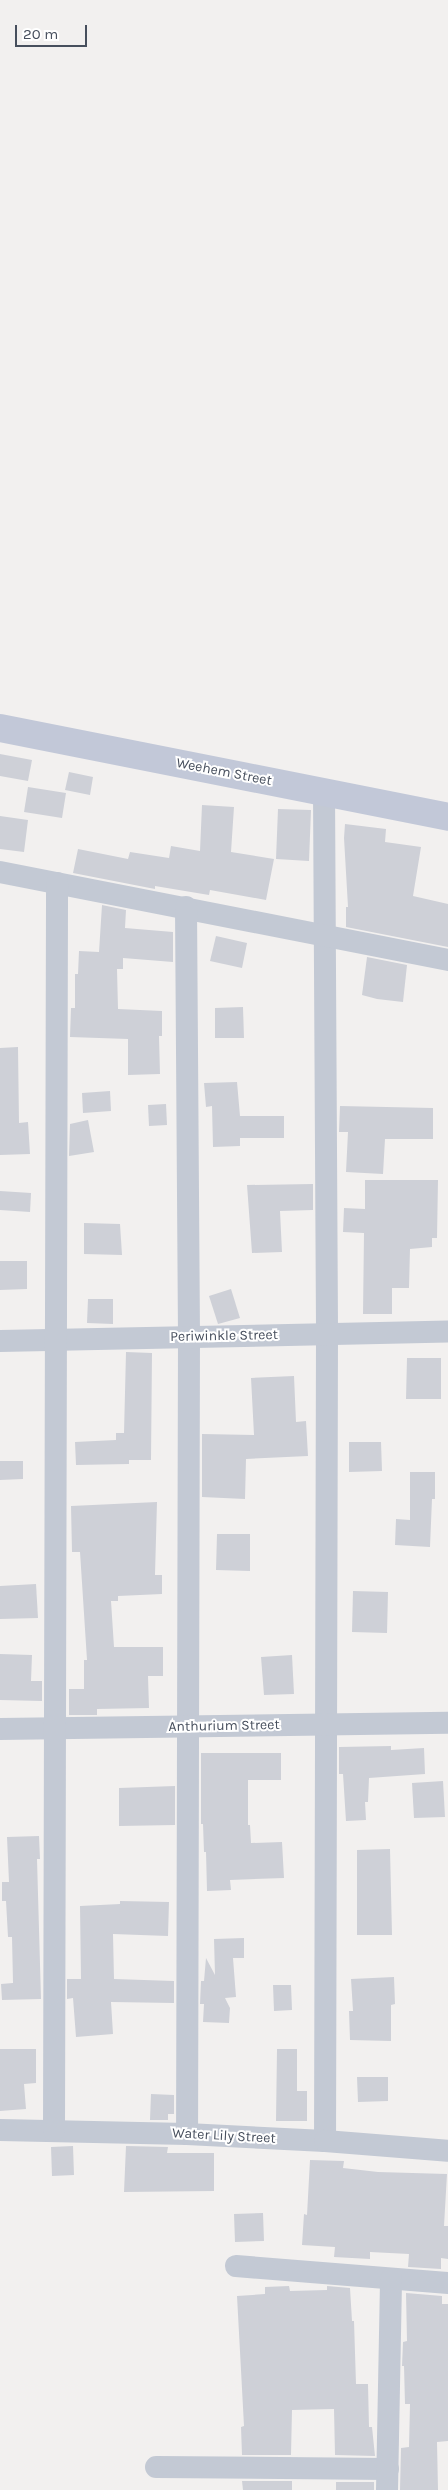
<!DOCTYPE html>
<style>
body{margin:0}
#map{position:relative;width:448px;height:2490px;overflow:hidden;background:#f2f0ef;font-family:Karla,sans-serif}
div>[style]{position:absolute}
.building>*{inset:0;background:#ced0d7}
.street>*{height:22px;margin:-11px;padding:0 11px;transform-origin:11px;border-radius:11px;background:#c3c9d4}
.secondary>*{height:28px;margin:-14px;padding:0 14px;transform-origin:14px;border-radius:14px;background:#c2c8d8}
span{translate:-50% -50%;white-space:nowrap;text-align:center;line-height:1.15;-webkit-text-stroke:4px #fff;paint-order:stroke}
.street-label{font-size:14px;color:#474f5d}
.scale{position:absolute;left:15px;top:25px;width:72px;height:22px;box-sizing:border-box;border:2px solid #474f5d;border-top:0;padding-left:6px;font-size:15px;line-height:18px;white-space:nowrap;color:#474f5d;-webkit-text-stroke:4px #fff;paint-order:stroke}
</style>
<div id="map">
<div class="building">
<div style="clip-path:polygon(0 754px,32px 760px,28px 781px,0 776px)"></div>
<div style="clip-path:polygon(69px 772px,93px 777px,90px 795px,65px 790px)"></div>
<div style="clip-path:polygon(28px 787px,66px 793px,62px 818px,24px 812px)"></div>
<div style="clip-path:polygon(202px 805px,234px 807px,231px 852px,274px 859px,266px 900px,210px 890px,209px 895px,155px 886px,155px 889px,73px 873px,78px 849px,128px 859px,130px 852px,169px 858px,171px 846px,200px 851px)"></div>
<div style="clip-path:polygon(278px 809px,311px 810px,309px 861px,276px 859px)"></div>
<div style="clip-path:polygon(0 816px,28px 820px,24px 852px,0 849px)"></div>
<div style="clip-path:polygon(345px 824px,386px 829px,385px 842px,421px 847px,413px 896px,448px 904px,448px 947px,346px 927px,346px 907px,348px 907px,344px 838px)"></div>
<div style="clip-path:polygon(102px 905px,126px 910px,125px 928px,173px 932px,173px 962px,123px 958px,123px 969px,117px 969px,118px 1009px,162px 1011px,162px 1036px,159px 1036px,160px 1074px,128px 1075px,128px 1039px,70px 1037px,71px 1008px,75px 1008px,75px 974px,78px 974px,79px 951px,99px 952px)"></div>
<div style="clip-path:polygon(216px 936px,247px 943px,242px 968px,210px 961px)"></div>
<div style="clip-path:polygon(367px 957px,407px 965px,403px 1002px,377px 999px,362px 995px)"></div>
<div style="clip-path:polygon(243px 1007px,244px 1038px,215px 1038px,215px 1008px)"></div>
<div style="clip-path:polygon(18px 1047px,19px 1123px,28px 1122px,30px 1154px,0 1155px,0 1048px)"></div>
<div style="clip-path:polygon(237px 1082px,240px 1116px,284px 1116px,284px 1138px,240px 1138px,240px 1146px,213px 1147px,212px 1106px,206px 1107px,204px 1083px)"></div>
<div style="clip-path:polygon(110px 1091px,111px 1111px,83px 1113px,82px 1093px)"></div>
<div style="clip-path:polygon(166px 1104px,167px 1125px,149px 1126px,148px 1105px)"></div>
<div style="clip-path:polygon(340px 1106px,433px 1108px,433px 1139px,385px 1139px,383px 1174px,346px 1172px,348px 1132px,339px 1132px)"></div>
<div style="clip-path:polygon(88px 1120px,94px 1152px,69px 1156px,70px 1124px)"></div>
<div style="clip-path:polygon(365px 1180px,438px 1180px,437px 1238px,432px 1238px,432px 1247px,410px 1249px,409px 1288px,392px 1288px,392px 1314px,363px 1314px,364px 1233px,343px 1232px,344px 1208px,365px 1209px)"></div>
<div style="clip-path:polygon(313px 1184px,313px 1210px,280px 1211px,282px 1252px,252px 1253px,247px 1185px)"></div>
<div style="clip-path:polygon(0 1191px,31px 1193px,30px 1212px,0 1210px)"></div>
<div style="clip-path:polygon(84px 1223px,120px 1224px,122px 1255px,84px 1254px)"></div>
<div style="clip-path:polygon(0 1261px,27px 1261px,27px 1289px,0 1290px)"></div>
<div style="clip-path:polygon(231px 1289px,240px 1318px,218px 1324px,209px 1296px)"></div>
<div style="clip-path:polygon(88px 1299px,113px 1299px,113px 1324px,87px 1323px)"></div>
<div style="clip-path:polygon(126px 1352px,152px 1353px,151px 1460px,129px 1460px,129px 1464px,76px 1465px,75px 1442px,116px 1440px,116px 1433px,124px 1433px)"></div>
<div style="clip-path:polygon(407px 1358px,441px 1358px,441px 1399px,406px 1399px)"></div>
<div style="clip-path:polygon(294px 1376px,296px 1422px,306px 1421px,308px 1456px,246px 1459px,245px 1499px,202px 1497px,202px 1434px,254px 1435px,251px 1378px)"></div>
<div style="clip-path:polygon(349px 1442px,381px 1442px,382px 1471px,349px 1472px)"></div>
<div style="clip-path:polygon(0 1461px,23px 1461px,23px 1479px,0 1480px)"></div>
<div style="clip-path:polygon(410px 1472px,435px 1472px,435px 1499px,432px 1499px,430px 1547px,395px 1545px,396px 1519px,410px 1520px)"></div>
<div style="clip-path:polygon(157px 1502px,155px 1575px,162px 1575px,162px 1594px,118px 1596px,118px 1601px,111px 1601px,114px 1647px,163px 1647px,163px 1676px,148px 1676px,149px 1708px,97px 1709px,97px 1715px,69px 1715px,69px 1689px,84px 1689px,84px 1660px,87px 1660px,80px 1552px,72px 1552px,71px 1506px)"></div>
<div style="clip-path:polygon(217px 1534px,250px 1534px,250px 1571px,216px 1570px)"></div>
<div style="clip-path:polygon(36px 1584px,38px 1618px,0 1619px,0 1586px)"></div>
<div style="clip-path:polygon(353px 1591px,388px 1592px,387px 1633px,352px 1632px)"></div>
<div style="clip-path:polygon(0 1654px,32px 1655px,31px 1681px,42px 1681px,42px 1701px,0 1700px)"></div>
<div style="clip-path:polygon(292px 1655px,294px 1694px,264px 1695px,261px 1657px)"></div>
<div style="clip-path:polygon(391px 1746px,391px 1750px,424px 1748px,425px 1774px,369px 1778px,368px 1802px,365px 1802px,366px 1820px,346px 1821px,343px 1774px,339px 1774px,339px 1747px)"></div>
<div style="clip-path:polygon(201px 1753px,281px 1753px,281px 1780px,248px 1780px,248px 1825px,250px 1825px,251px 1843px,282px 1842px,284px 1878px,230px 1880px,231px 1890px,207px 1891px,206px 1852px,204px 1852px,203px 1824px,201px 1824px)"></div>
<div style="clip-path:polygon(443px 1781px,445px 1817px,414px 1818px,412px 1783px)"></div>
<div style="clip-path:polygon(175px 1786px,175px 1825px,119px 1826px,119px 1788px)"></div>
<div style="clip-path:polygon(39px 1836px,40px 1859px,37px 1859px,41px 1999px,2px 2000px,1px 1984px,13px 1983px,12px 1937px,8px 1937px,6px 1901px,2px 1901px,2px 1882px,9px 1882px,7px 1837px)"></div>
<div style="clip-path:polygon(390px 1849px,392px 1935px,357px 1935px,357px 1850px)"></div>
<div style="clip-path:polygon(120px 1901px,169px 1902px,168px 1936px,113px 1934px,114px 1979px,174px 1981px,174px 2003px,111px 2002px,113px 2034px,76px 2037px,73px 1998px,67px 1999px,67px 1979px,81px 1979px,80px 1906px,120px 1904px)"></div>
<div style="clip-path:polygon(244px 1938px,244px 1958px,233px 1958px,236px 1997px,225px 1998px,230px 2008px,229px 2023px,203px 2022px,204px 2004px,200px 2004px,201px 1981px,204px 1981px,206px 1958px,215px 1975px,214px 1939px)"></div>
<div style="clip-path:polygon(394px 1977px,395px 2004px,391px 2005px,391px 2041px,350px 2040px,349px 2011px,353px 2011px,351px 1979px)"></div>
<div style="clip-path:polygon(273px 1985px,291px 1985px,292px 2010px,274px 2011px)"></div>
<div style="clip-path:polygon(0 2049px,36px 2049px,36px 2083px,24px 2084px,26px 2109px,0 2111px)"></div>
<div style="clip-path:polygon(277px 2049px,297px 2049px,297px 2091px,307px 2091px,307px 2121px,276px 2121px)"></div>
<div style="clip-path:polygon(357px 2077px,388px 2077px,388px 2101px,358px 2102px)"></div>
<div style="clip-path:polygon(151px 2094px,174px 2095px,174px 2114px,168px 2114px,168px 2120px,150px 2120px)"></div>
<div style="clip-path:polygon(73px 2146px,74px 2175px,52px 2176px,51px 2147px)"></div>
<div style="clip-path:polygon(126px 2146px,168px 2147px,167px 2153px,214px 2153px,214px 2191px,124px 2192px)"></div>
<div style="clip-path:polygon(310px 2160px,344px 2161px,343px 2168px,378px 2172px,447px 2174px,444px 2226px,448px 2226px,448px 2259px,441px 2258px,441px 2269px,408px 2267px,409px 2254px,370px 2252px,370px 2259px,334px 2257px,335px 2247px,302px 2245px,304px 2214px,307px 2215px)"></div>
<div style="clip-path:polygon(263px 2213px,264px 2241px,235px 2242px,234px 2214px)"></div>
<div style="clip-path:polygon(289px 2286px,290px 2291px,327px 2290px,327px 2286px,350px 2288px,352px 2321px,354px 2321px,356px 2384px,368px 2384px,369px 2427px,372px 2427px,375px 2456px,335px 2455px,334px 2409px,292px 2410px,291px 2455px,242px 2455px,241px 2427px,244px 2426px,237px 2296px,265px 2294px,265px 2287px)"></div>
<div style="clip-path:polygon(406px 2293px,442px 2296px,442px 2304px,448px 2304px,448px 2441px,437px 2442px,438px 2490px,400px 2490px,401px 2448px,409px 2447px,410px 2404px,405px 2404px,404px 2366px,402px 2366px,403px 2342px,407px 2341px)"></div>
<div style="clip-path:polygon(242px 2481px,292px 2481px,292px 2490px,243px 2490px)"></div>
<div style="clip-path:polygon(336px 2482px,374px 2482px,374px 2490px,336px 2490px)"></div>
</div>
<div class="street">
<div style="left:324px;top:791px;width:544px;rotate:89.68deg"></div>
<div style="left:327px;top:1335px;width:806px;rotate:90.14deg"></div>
<div style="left:0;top:872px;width:457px;rotate:11.1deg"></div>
<div style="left:186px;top:907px;width:430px;rotate:89.6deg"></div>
<div style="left:189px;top:1337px;width:797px;rotate:90.14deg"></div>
<div style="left:0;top:1341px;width:448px;rotate:-1.2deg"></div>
<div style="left:0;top:1729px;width:448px;rotate:-0.8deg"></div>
<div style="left:0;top:2130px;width:187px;rotate:1.2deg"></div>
<div style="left:187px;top:2134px;width:138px;rotate:2.9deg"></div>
<div style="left:325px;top:2141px;width:123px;rotate:4.6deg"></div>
<div style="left:54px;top:2130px;width:1247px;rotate:-89.86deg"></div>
<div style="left:236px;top:2266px;width:213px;rotate:4.6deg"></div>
<div style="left:156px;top:2467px;width:232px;rotate:0.5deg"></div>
<div style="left:387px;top:2490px;width:211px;rotate:-88.9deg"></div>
</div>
<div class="secondary">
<div style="left:0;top:728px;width:457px;rotate:11.2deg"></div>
</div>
<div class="street-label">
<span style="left:224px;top:772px;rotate:11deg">Weehem Street</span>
<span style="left:224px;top:1336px;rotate:-1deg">Periwinkle Street</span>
<span style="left:224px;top:1726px;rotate:-1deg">Anthurium Street</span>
<span style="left:224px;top:2136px;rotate:3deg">Water Lily Street</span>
</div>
<div class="scale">20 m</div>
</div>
